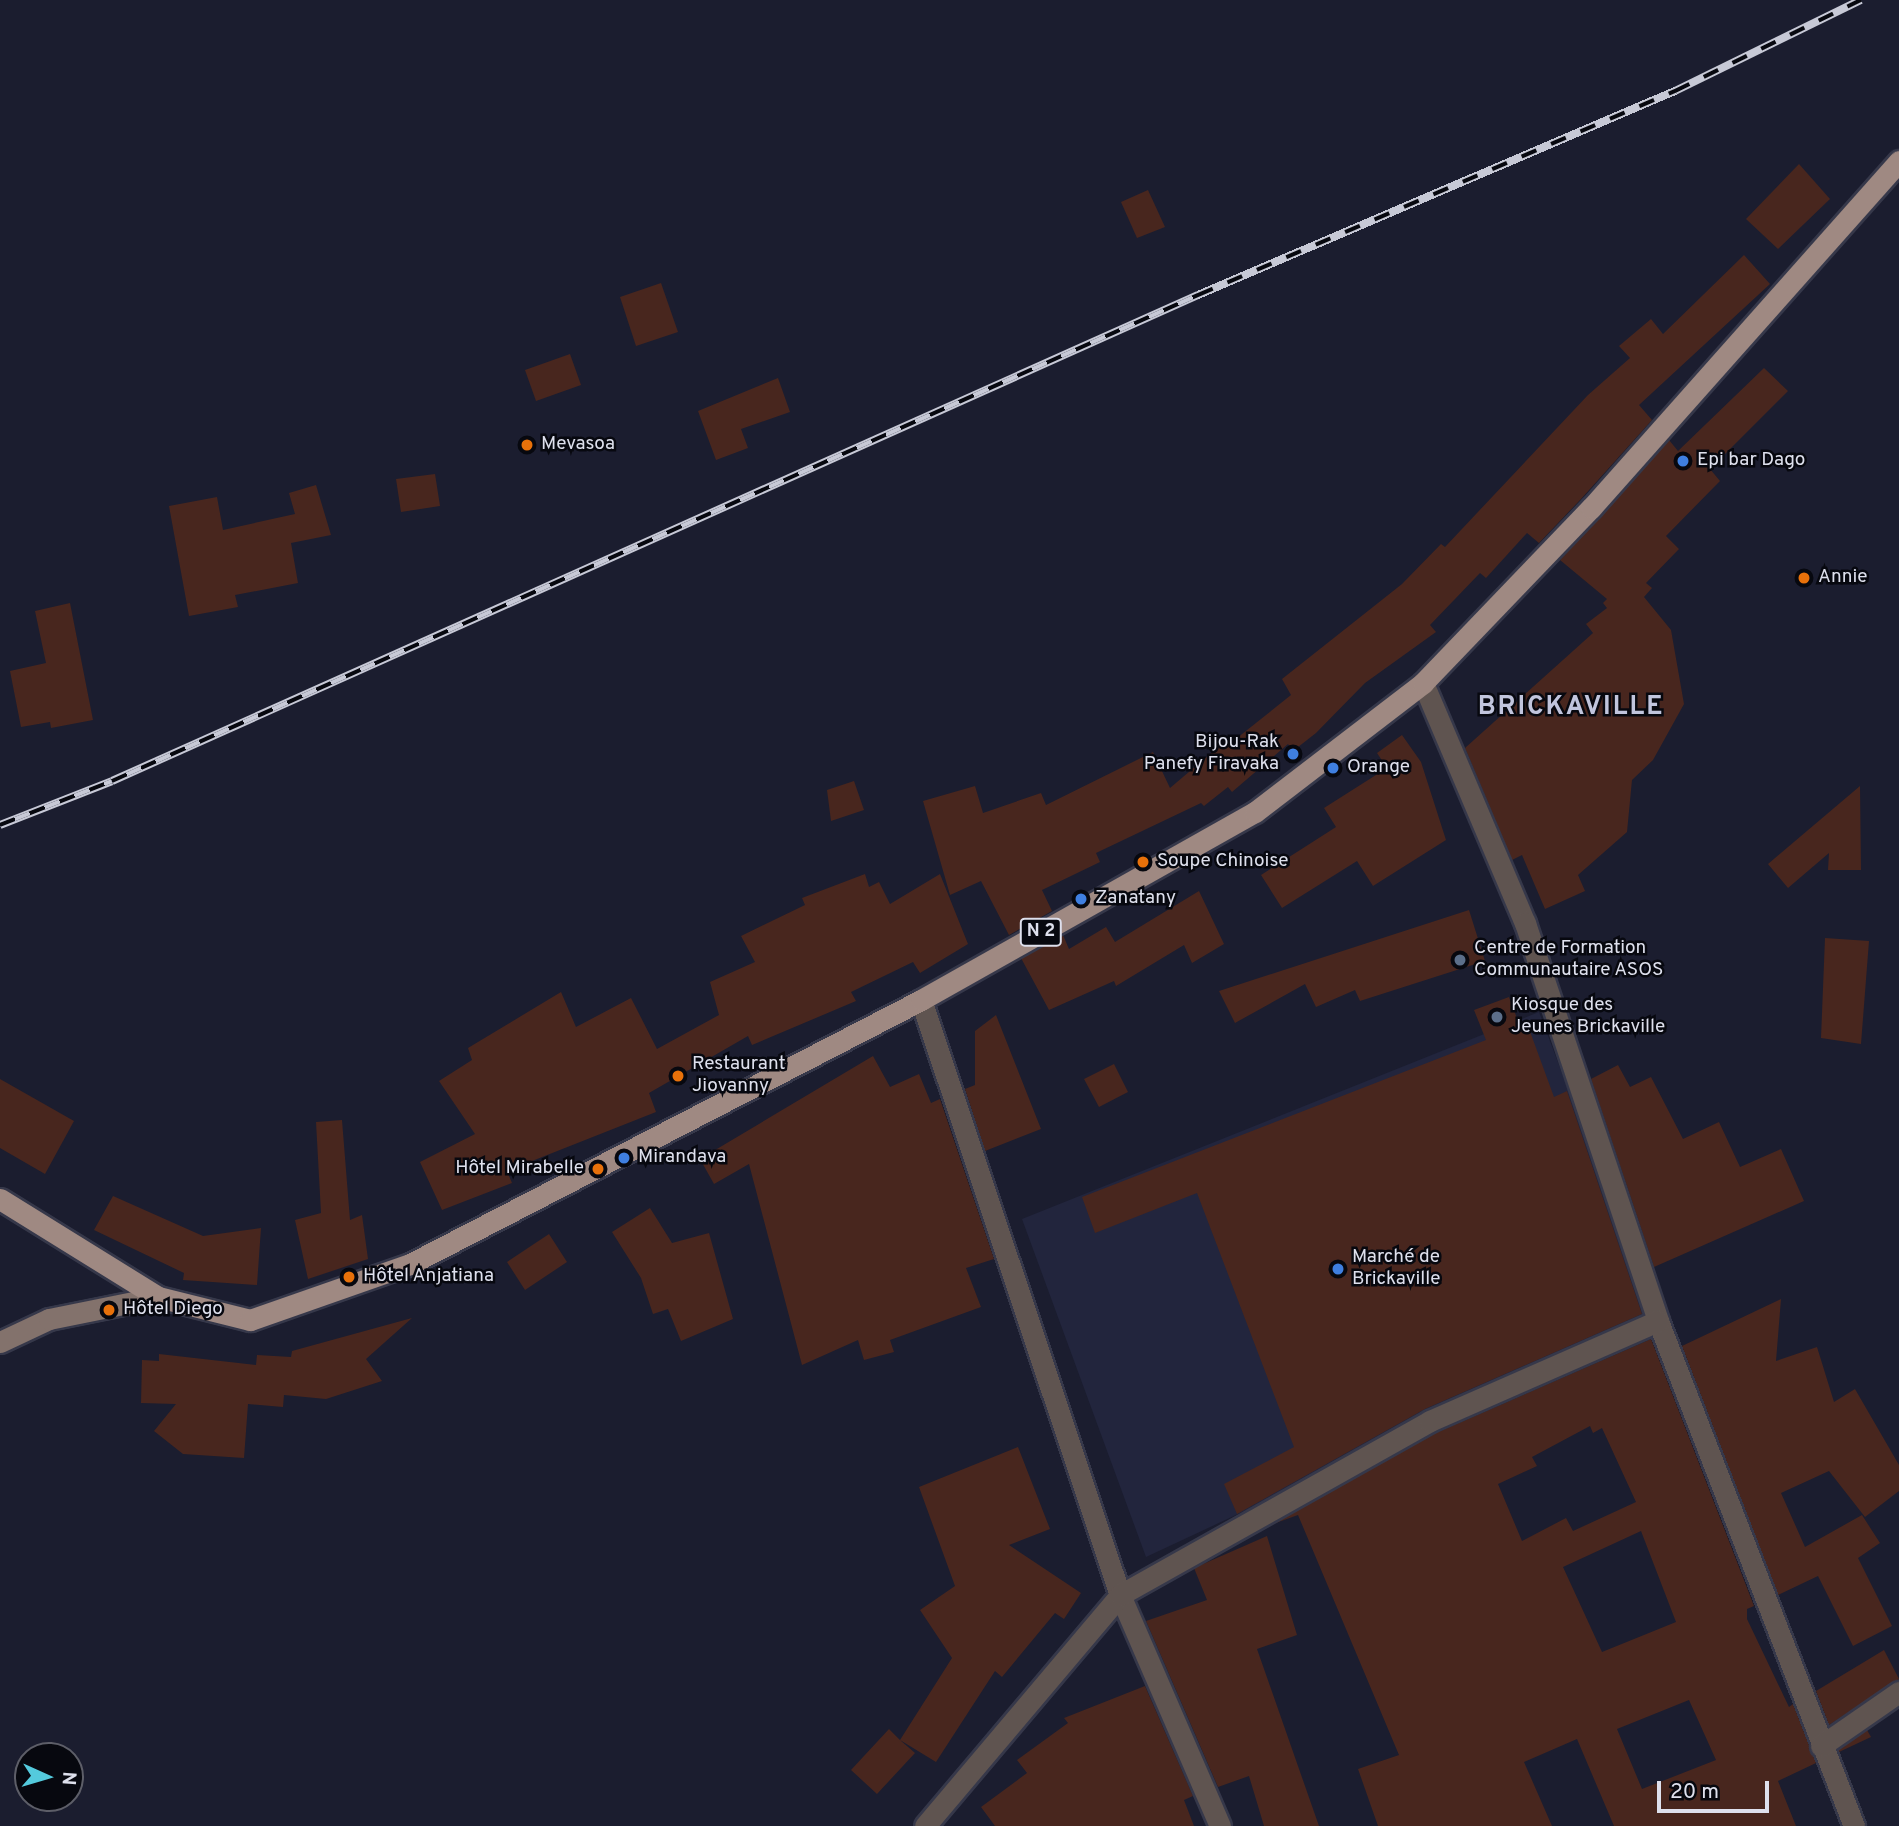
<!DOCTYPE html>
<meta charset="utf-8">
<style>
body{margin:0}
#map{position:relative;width:1899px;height:1826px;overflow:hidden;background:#1b1d2f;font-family:Overpass,sans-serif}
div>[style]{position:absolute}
.built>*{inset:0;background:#22253d}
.building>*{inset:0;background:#48261e}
.roads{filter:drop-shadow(2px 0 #36384a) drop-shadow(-2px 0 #36384a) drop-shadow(0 2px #36384a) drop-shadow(0 -2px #36384a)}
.street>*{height:21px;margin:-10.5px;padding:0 10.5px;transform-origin:10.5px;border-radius:10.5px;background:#5f5450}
.secondary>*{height:21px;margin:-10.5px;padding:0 10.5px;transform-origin:10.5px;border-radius:10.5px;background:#83726c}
.primary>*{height:21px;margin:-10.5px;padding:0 10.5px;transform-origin:10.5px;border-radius:10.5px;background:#9f8982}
.rail>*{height:8px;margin-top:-4px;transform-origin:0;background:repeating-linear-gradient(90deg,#07080f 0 16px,#c7c9d6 0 32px);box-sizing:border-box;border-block:2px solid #c7c9d6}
.dots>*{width:19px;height:19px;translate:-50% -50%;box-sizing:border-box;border:4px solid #07080f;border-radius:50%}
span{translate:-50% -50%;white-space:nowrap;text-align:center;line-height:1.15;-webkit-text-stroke:5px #07080f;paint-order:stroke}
.shield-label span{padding:2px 5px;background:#07080f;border:2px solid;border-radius:5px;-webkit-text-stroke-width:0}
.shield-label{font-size:18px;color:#dee0ed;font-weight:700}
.poi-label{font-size:19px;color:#dee0ed}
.left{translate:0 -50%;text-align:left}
.right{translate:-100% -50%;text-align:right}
.district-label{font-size:26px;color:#c1c5dd;font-weight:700;letter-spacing:2px}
.north{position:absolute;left:14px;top:1742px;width:70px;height:70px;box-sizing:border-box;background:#07080f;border:2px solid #5d5e68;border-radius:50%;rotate:94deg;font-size:19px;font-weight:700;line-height:28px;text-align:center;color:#dee0ed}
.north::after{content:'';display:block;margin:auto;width:24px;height:32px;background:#54cadd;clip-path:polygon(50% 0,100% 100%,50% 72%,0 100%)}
.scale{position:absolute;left:1657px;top:1781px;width:112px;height:32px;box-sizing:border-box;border:4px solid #dee0ed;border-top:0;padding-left:9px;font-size:21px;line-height:24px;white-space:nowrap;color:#dee0ed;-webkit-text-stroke:5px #07080f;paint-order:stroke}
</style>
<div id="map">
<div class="built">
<div style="clip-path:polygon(1539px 1012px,1655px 1319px,1146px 1557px,1022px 1219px)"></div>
</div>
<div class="building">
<div style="clip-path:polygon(1799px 164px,1830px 199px,1778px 249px,1746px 219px)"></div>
<div style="clip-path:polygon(1148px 190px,1165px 227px,1137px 238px,1121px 202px)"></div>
<div style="clip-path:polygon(1744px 255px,1770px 284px,1639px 405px,1652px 420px,1581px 499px,1539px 543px,1527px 533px,1486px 578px,1480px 573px,1430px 625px,1436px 632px,1365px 683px,1316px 733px,1293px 751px,1288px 744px,1232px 792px,1228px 787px,1204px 806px,1201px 803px,1096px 853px,1100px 862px,1042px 890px,1052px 911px,1009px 935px,981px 881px,950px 895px,923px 801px,975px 786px,983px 813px,1041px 793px,1046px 805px,1153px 752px,1170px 788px,1229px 738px,1232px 742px,1291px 695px,1282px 679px,1402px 584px,1441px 544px,1445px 547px,1588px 395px,1630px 358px,1619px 346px,1651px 319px,1663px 334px)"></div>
<div style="clip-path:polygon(661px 283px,678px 332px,636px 346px,620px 297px)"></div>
<div style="clip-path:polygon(570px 354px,581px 385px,536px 401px,525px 370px)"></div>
<div style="clip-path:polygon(1764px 368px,1788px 391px,1710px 469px,1720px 481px,1666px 536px,1679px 549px,1646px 583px,1652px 588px,1644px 597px,1671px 630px,1684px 704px,1653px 760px,1632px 780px,1627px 832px,1578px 875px,1585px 891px,1545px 909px,1522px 855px,1512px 860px,1465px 748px,1593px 633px,1586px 624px,1607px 608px,1603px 603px,1607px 599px,1560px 560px,1669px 440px,1678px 451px)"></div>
<div style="clip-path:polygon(778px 378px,790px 412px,741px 429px,748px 448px,716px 460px,698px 411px)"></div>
<div style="clip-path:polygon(435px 474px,440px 506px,401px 512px,396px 479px)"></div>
<div style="clip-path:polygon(316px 485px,331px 535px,291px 543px,298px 583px,235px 595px,238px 607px,189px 616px,169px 506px,217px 497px,223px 530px,295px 514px,289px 493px)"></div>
<div style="clip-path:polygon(70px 603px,93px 720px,51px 728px,50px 722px,21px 727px,10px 671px,46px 663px,35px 611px)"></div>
<div style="clip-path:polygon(1402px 735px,1421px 762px,1446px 840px,1373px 886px,1357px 861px,1282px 908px,1261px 875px,1336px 827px,1324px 808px,1387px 768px,1377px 753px)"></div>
<div style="clip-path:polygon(854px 781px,864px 810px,831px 821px,827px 790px)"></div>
<div style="clip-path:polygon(1860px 786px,1861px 870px,1828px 870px,1829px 853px,1788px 888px,1768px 864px)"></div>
<div style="clip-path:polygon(865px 874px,869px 887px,879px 882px,890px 904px,940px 874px,968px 944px,920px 973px,913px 962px,851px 992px,856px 1001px,752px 1045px,748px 1036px,649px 1093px,656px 1112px,507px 1171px,512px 1183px,442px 1210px,420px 1162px,475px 1134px,439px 1081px,472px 1060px,468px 1048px,561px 992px,576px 1027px,631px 998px,657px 1049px,719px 1015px,710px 982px,755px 962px,741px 936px,805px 905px,802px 898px)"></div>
<div style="clip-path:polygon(1199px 891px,1224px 944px,1192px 963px,1184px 945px,1116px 986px,1114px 981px,1049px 1010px,1021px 958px,1063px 935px,1069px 949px,1106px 927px,1115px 942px)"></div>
<div style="clip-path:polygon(1469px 910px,1485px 961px,1360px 1001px,1355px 990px,1316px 1007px,1305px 984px,1235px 1023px,1219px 991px)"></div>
<div style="clip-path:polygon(1825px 938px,1869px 941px,1861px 1044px,1821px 1038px)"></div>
<div style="clip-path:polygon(1509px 997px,1521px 1029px,1528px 1026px,1554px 1097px,1567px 1091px,1642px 1314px,1425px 1409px,1237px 1514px,1224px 1484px,1294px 1447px,1197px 1193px,1095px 1233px,1082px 1197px,1486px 1040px,1474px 1010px)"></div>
<div style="clip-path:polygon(996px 1015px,1041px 1129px,985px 1151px,965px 1089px,975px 1085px,975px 1031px)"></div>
<div style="clip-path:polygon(873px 1056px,890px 1087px,919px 1074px,931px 1103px,940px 1099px,994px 1259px,966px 1268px,981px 1307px,890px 1340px,894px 1352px,864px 1360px,858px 1340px,802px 1365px,749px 1164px,714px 1184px,700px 1159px)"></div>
<div style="clip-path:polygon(1114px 1064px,1128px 1092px,1099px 1107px,1084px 1079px)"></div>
<div style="clip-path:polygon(1618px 1065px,1630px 1087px,1651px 1077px,1683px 1139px,1719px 1122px,1740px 1167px,1781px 1149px,1804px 1201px,1654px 1267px,1591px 1079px)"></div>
<div style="clip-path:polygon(0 1079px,74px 1121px,45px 1174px,0 1148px)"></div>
<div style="clip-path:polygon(342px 1120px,350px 1220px,362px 1215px,368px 1259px,308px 1279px,295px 1220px,321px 1213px,316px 1122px)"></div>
<div style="clip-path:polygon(113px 1196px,203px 1236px,261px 1228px,257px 1285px,183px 1280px,184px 1273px,94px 1230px)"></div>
<div style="clip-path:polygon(650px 1208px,672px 1243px,709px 1233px,733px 1319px,681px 1341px,668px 1309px,653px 1314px,641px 1278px,612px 1232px)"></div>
<div style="clip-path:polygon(549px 1234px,567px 1262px,525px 1290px,507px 1262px)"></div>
<div style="clip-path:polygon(1781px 1299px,1776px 1361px,1817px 1347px,1834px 1402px,1855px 1389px,1899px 1465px,1899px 1491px,1865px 1517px,1829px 1471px,1781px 1493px,1805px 1547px,1862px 1515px,1880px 1543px,1858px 1558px,1892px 1626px,1853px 1646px,1818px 1576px,1778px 1595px,1682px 1346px)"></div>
<div style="clip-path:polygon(412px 1318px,366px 1359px,382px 1381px,326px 1399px,284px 1395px,283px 1407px,248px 1404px,244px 1458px,183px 1454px,154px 1431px,176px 1404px,141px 1403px,142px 1360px,159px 1361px,159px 1354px,256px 1365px,257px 1355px,291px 1357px,292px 1351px)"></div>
<div style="clip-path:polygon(evenodd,1651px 1339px,1754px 1606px,1747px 1609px,1747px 1619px,1789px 1707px,1793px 1704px,1816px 1763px,1778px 1781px,1796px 1826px,1614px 1826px,1577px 1739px,1524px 1762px,1552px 1826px,1378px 1826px,1358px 1769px,1399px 1755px,1298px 1515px,1273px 1524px,1436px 1433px,1651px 1339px,1590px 1426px,1593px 1433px,1602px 1428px,1636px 1502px,1573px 1531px,1566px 1518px,1522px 1541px,1498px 1484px,1537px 1466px,1532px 1457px,1590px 1426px,1651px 1339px,1641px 1531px,1676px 1622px,1602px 1652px,1563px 1567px,1641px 1531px,1651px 1339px,1689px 1700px,1716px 1760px,1642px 1789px,1617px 1729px,1689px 1700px)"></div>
<div style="clip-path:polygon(1018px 1447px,1050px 1529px,1009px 1545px,1081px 1593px,1064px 1619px,1055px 1613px,1002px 1677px,995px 1671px,936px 1762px,900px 1740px,915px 1753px,877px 1794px,851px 1770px,889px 1729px,900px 1740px,952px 1658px,920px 1610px,955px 1586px,919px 1487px)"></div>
<div style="clip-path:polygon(1267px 1536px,1297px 1635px,1257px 1649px,1319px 1826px,1264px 1826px,1249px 1776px,1218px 1787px,1146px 1621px,1207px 1600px,1194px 1568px)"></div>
<div style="clip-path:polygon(1884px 1650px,1899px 1679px,1829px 1725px,1816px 1691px)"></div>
<div style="clip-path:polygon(1145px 1686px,1193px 1796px,1184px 1800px,1194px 1826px,995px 1826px,981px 1807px,1027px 1773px,1017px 1760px,1068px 1723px,1064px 1718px)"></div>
<div style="clip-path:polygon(1867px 1730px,1871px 1737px,1839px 1752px,1839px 1750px)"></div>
</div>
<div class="roads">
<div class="street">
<div style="left:1423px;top:683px;width:261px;rotate:67deg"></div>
<div style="left:1525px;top:923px;width:420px;rotate:71.5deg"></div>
<div style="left:1658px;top:1321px;width:542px;rotate:68.79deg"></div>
<div style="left:921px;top:1000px;width:627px;rotate:71.51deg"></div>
<div style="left:1120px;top:1595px;width:252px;rotate:66.6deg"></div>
<div style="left:1821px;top:1746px;width:95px;rotate:-34.7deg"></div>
<div style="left:925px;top:1826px;width:302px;rotate:-49.8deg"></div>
<div style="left:1120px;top:1595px;width:355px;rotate:-29.3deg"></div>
<div style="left:1430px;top:1421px;width:249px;rotate:-23.7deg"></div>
</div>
<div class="secondary">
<div style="left:0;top:1342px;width:54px;rotate:-25.1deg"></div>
<div style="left:49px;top:1319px;width:111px;rotate:-11.4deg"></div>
</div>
<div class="primary">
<div style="left:0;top:1199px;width:186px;rotate:31.8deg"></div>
<div style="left:158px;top:1297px;width:95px;rotate:14deg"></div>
<div style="left:250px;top:1320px;width:170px;rotate:-19.3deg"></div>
<div style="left:410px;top:1264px;width:575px;rotate:-27.32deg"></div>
<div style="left:921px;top:1000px;width:383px;rotate:-29.4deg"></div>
<div style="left:1255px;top:812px;width:212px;rotate:-37.5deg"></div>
<div style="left:1423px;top:683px;width:243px;rotate:-46.2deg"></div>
<div style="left:1591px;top:508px;width:464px;rotate:-48.4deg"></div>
</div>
</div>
<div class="rail">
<div style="left:0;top:825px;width:120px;rotate:-21.4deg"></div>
<div style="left:112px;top:781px;width:1190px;rotate:-24.11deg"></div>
<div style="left:1198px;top:295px;width:519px;rotate:-23.16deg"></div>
<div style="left:1675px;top:91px;width:207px;rotate:-26.1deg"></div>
</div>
<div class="dots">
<div style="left:527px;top:445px;background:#e8710a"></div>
<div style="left:1683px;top:461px;background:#3f7fe0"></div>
<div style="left:1804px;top:578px;background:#e8710a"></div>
<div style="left:1293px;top:754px;background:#3f7fe0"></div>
<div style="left:1333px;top:768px;background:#3f7fe0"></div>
<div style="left:1143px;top:862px;background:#e8710a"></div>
<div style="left:1081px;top:899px;background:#3f7fe0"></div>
<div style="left:1460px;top:960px;background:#5c6f8a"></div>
<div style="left:1497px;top:1017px;background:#5c6f8a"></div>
<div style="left:678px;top:1076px;background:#e8710a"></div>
<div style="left:624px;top:1158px;background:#3f7fe0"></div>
<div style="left:598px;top:1169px;background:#e8710a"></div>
<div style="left:1338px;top:1269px;background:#3f7fe0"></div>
<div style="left:349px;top:1277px;background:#e8710a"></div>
<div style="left:109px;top:1310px;background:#e8710a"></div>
</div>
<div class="shield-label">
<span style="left:1041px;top:932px">N 2</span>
</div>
<div class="poi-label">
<span class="left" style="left:541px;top:445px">Mevasoa</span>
<span class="left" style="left:1697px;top:461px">Epi bar Dago</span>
<span class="left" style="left:1818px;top:578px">Annie</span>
<span class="right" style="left:1279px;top:754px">Bijou-Rak<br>Panefy Firavaka</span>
<span class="left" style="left:1347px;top:768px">Orange</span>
<span class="left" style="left:1157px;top:862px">Soupe Chinoise</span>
<span class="left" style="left:1095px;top:899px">Zanatany</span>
<span class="left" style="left:1474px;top:960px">Centre de Formation<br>Communautaire ASOS</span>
<span class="left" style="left:1511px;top:1017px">Kiosque des<br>Jeunes Brickaville</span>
<span class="left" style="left:692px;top:1076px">Restaurant<br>Jiovanny</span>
<span class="left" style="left:638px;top:1158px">Mirandava</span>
<span class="right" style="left:584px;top:1169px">Hôtel Mirabelle</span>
<span class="left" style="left:1352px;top:1269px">Marché de<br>Brickaville</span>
<span class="left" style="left:363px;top:1277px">Hôtel Anjatiana</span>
<span class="left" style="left:123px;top:1310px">Hôtel Diego</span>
</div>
<div class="district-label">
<span style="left:1571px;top:708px">BRICKAVILLE</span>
</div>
<div class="north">N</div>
<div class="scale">20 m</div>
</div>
